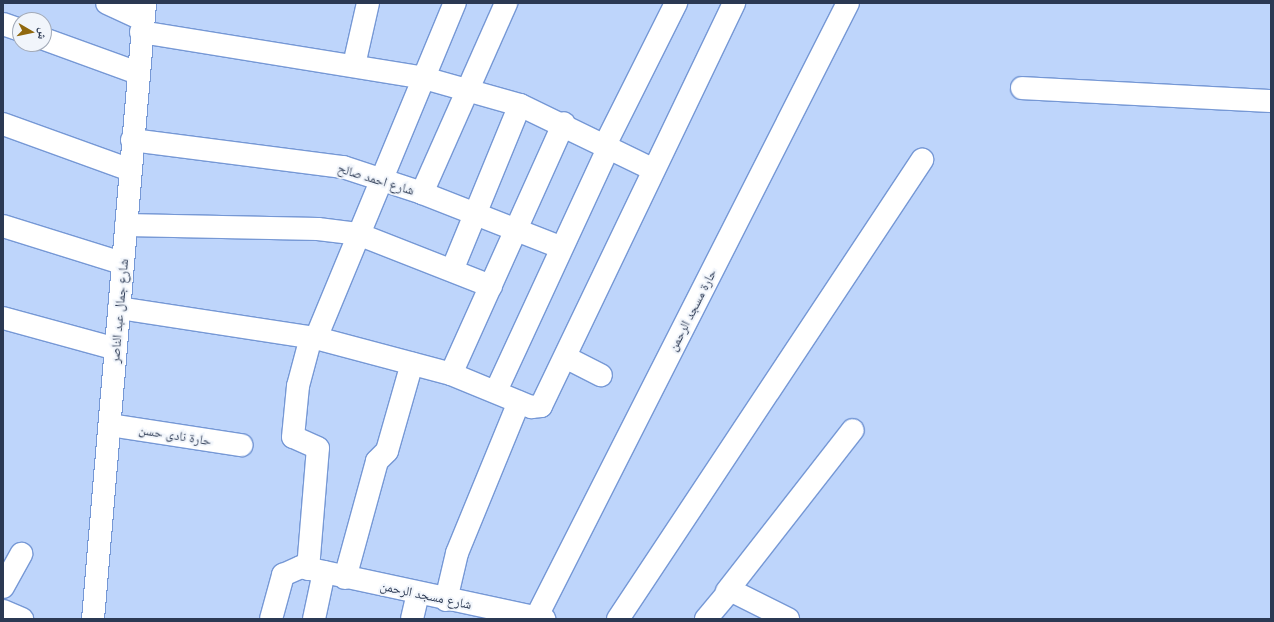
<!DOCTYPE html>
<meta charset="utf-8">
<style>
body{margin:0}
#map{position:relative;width:1274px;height:622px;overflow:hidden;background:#bed5fb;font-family:"Open Sans","Noto Naskh Arabic",sans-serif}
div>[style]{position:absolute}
.roads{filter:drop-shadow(1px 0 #7698d5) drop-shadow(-1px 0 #7698d5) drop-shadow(0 1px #7698d5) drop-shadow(0 -1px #7698d5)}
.minor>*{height:22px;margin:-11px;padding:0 11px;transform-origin:11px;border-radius:11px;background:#fff}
span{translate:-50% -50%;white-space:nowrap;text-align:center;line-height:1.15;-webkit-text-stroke:4px #f1f5fb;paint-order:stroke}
.street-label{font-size:13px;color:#2b3953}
.frame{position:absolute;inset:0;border:4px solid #2b3953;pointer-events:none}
.north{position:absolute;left:12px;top:12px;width:40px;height:40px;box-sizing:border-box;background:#f1f5fb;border:1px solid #a2aab8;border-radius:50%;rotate:99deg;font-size:11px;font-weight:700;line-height:16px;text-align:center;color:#2b3953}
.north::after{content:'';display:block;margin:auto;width:14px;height:18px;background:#90680e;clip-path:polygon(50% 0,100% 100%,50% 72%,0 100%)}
</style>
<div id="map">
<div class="roads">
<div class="minor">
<div style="left:107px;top:3px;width:40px;rotate:25deg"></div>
<div style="left:3px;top:24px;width:18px;rotate:19deg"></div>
<div style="left:141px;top:32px;width:287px;rotate:9.2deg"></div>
<div style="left:424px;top:78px;width:100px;rotate:15.7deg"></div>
<div style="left:520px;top:105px;width:147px;rotate:25.9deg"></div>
<div style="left:44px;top:39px;width:100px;rotate:19.9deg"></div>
<div style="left:354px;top:65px;width:64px;rotate:-77.3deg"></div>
<div style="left:1022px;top:88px;width:249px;rotate:3deg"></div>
<div style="left:3px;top:124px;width:135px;rotate:19.9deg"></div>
<div style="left:132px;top:140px;width:213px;rotate:7.3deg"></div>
<div style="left:343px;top:167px;width:83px;rotate:18.2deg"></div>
<div style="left:422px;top:193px;width:150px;rotate:21.4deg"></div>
<div style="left:605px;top:145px;width:159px;rotate:-63.4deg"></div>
<div style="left:422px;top:193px;width:208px;rotate:-66.1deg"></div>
<div style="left:126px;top:225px;width:192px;rotate:1.2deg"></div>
<div style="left:318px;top:229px;width:40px;rotate:7.1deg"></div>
<div style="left:358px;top:234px;width:143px;rotate:21.4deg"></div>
<div style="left:3px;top:226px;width:125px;rotate:17.3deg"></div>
<div style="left:453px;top:268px;width:176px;rotate:-67.7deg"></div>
<div style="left:119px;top:308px;width:199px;rotate:8.7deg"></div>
<div style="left:316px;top:338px;width:140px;rotate:14.9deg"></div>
<div style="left:451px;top:374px;width:87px;rotate:22.4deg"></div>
<div style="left:531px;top:407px;width:10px;rotate:-6deg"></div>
<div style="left:541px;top:406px;width:447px;rotate:-64.4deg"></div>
<div style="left:3px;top:318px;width:117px;rotate:15.3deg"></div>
<div style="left:316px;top:338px;width:363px;rotate:-67.5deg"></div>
<div style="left:567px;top:358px;width:38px;rotate:27deg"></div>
<div style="left:451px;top:374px;width:275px;rotate:-65.8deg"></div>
<div style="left:496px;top:391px;width:270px;rotate:-65.2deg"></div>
<div style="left:110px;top:425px;width:133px;rotate:8.7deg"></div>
<div style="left:308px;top:569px;width:121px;rotate:-85.3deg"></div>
<div style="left:318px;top:448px;width:27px;rotate:-156deg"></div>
<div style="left:293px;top:437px;width:51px;rotate:-84.4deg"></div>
<div style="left:298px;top:386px;width:51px;rotate:-75.1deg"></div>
<div style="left:345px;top:578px;width:121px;rotate:-74.7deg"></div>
<div style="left:377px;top:461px;width:14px;rotate:-45deg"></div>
<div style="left:387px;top:451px;width:91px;rotate:-74.1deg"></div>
<div style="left:3px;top:587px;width:38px;rotate:-61deg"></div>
<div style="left:727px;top:591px;width:204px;rotate:-52deg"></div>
<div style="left:446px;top:600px;width:48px;rotate:-76.8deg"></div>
<div style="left:457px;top:553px;width:163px;rotate:-67.7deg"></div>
<div style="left:3px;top:611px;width:21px;rotate:23deg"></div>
<div style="left:537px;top:616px;width:687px;rotate:-63.1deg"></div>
<div style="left:93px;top:619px;width:618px;rotate:-85.17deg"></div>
<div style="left:271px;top:619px;width:46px;rotate:-74.7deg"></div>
<div style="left:283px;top:575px;width:20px;rotate:-24deg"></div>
<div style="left:301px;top:567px;width:249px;rotate:12.1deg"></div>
<div style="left:314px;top:619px;width:48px;rotate:-78deg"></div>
<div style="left:412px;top:619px;width:26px;rotate:-77deg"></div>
<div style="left:618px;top:619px;width:551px;rotate:-56.48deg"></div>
<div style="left:706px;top:619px;width:38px;rotate:-50deg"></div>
<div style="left:730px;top:590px;width:65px;rotate:26.6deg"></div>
</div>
</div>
<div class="street-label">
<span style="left:376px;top:179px;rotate:17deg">شارع احمد صالح</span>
<span style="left:692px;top:310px;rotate:-63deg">حارة مسجد الرحمن</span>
<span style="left:119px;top:311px;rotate:-85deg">شارع جمال عبد الناصر</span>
<span style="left:175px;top:435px;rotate:9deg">حارة نادى حسن</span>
<span style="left:426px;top:595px;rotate:12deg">شارع مسجد الرحمن</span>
</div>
<div class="frame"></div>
<div class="north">ش</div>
</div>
